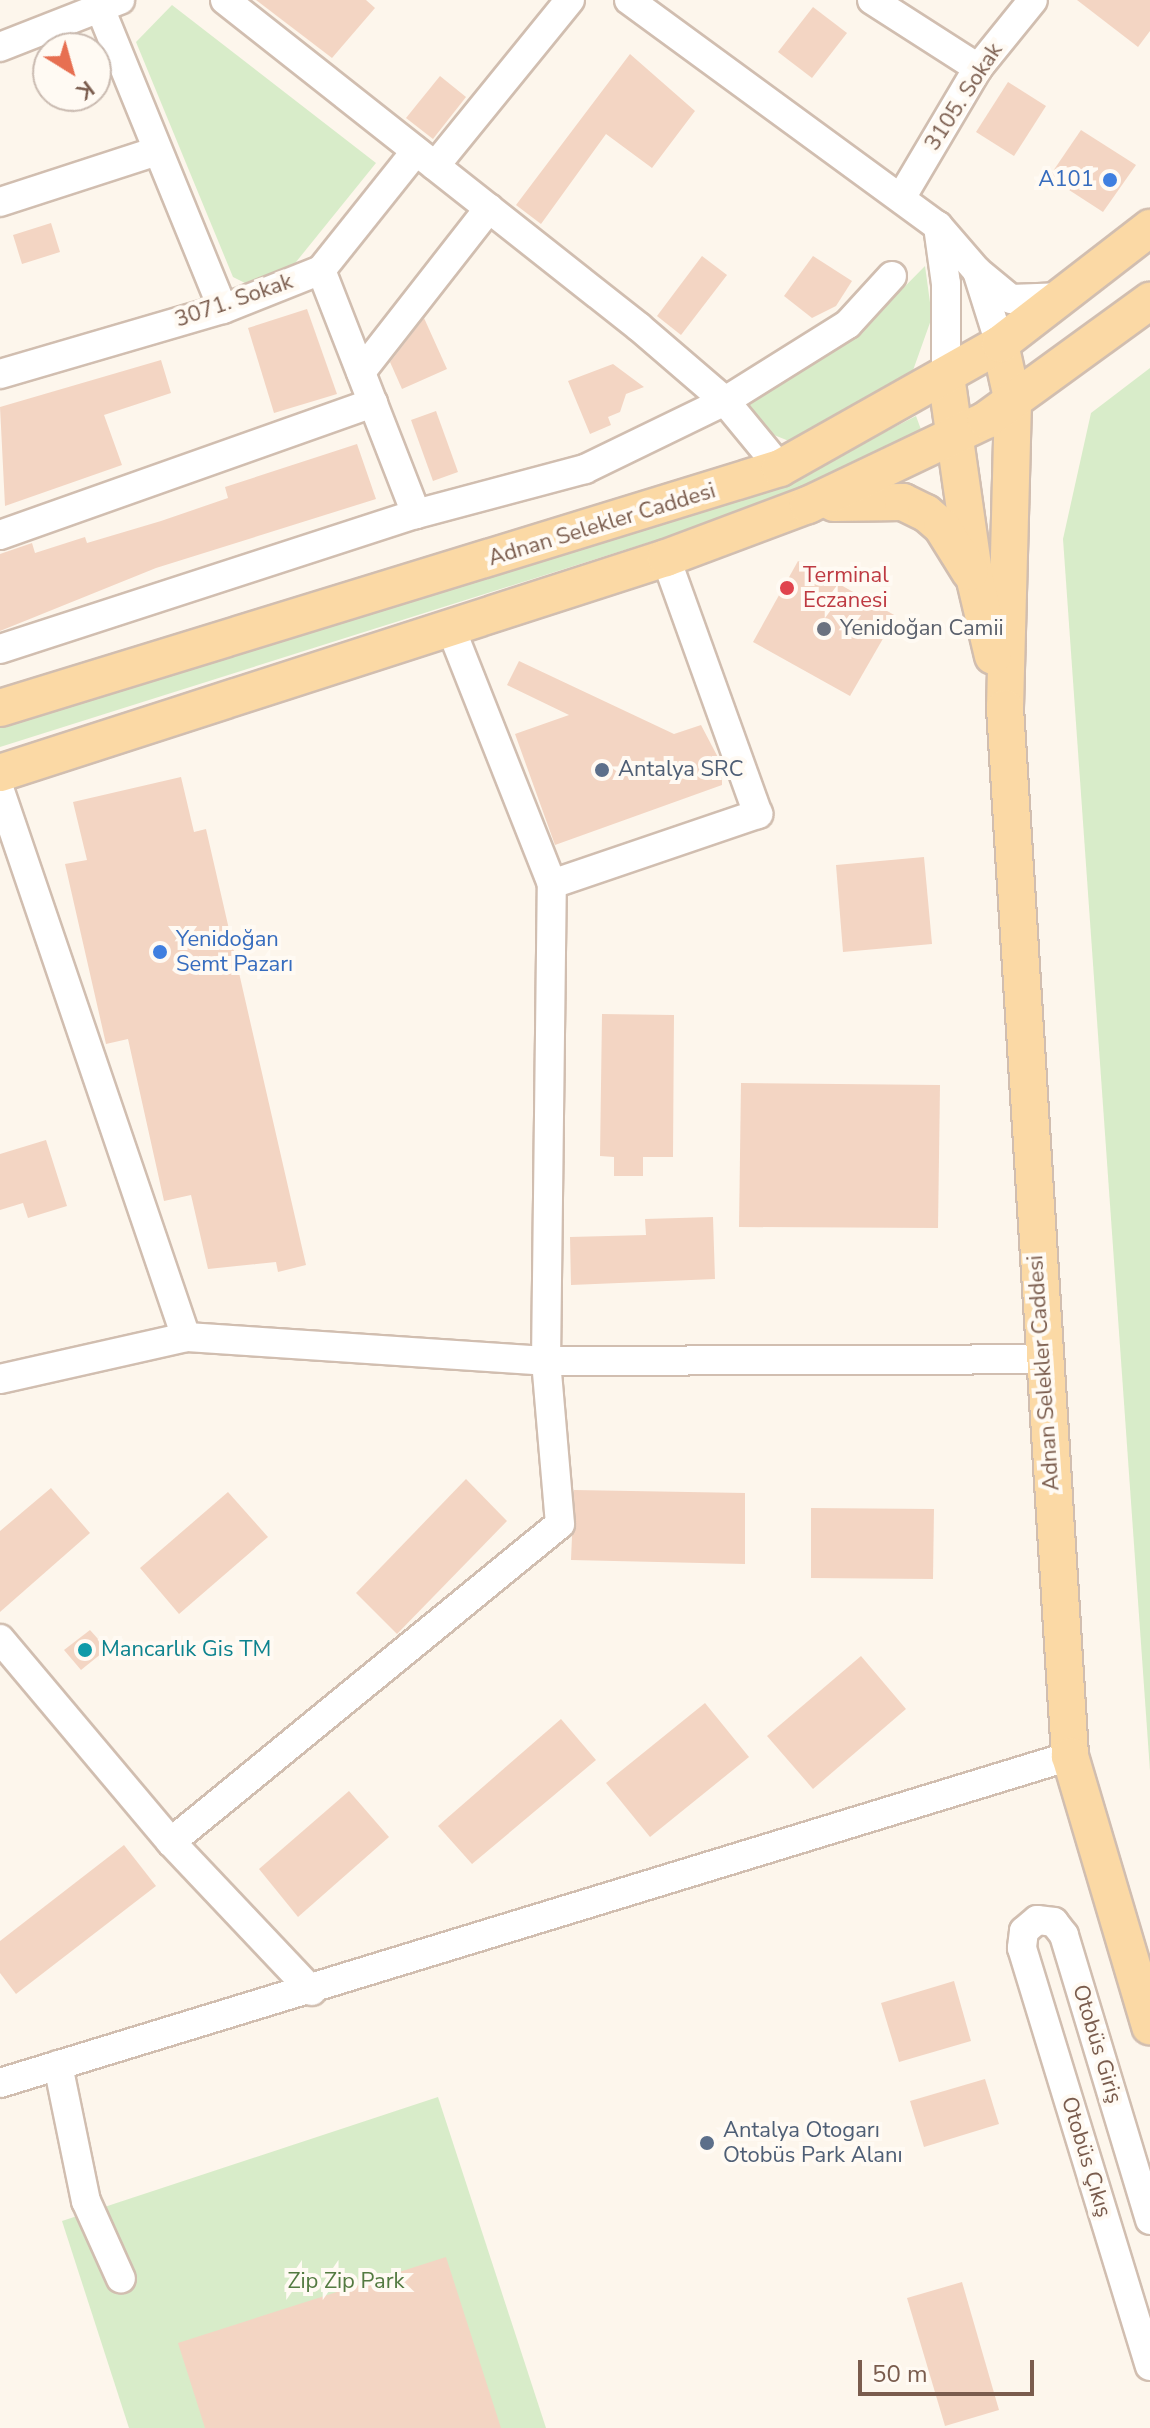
<!DOCTYPE html>
<meta charset="utf-8">
<style>
body{margin:0}
#map{position:relative;width:1150px;height:2428px;overflow:hidden;background:#fdf6ec;font-family:"Nunito Sans",sans-serif}
div>[style]{position:absolute}
.green>*{inset:0;background:#d8ecc9}
.building>*{inset:0;background:#f3d5c3}
.roads{filter:drop-shadow(2px 0 #d1beb0) drop-shadow(-2px 0 #d1beb0) drop-shadow(0 2px #d1beb0) drop-shadow(0 -2px #d1beb0)}
.minor>*{height:28px;margin:-14px;padding:0 14px;transform-origin:14px;border-radius:14px;background:#fff}
.major>*{height:36px;margin:-18px;padding:0 18px;transform-origin:18px;border-radius:18px;background:#fbd9a5}
.dots>*{width:22px;height:22px;translate:-50% -50%;box-sizing:border-box;border:4px solid #fffaf3;border-radius:50%}
span{translate:-50% -50%;white-space:nowrap;text-align:center;line-height:1.15;-webkit-text-stroke:8px #fffaf3;paint-order:stroke}
.street-label{font-size:22px;color:#7a5c4d}
.shop-label{font-size:22px;color:#366cbe}
.right{translate:-100% -50%;text-align:right}
.left{translate:0 -50%;text-align:left}
.health-label{font-size:22px;color:#be3a42}
.worship-label{font-size:22px;color:#5b616d}
.service-label{font-size:22px;color:#4e5e75}
.culture-label{font-size:22px;color:#0d838f}
.park-label{font-size:22px;color:#537a41}
.north{position:absolute;left:32px;top:32px;width:80px;height:80px;box-sizing:border-box;background:#fffaf3;border:2px solid #cabbb1;border-radius:50%;rotate:143deg;font-size:22px;font-weight:700;line-height:32px;text-align:center;color:#7a5c4d}
.north::after{content:'';display:block;margin:auto;width:28px;height:36px;background:#e76f51;clip-path:polygon(50% 0,100% 100%,50% 72%,0 100%)}
.scale{position:absolute;left:858px;top:2360px;width:176px;height:36px;box-sizing:border-box;border:4px solid #7a5c4d;border-top:0;padding-left:10px;font-size:24px;line-height:28px;white-space:nowrap;color:#7a5c4d;-webkit-text-stroke:6px #fffaf3;paint-order:stroke}
</style>
<div id="map">
<div class="green">
<div style="clip-path:polygon(172px 5px,376px 163px,292px 267px,271px 280px,245px 283px,233px 277px,136px 42px)"></div>
<div style="clip-path:polygon(925px 266px,932px 317px,911px 376px,810px 439px,789px 441px,769px 433px,745px 403px,858px 334px)"></div>
<div style="clip-path:polygon(1150px 368px,1150px 1771px,1063px 539px,1091px 413px)"></div>
<div style="clip-path:polygon(916px 416px,926px 443px,786px 499px,0 747px,0 725px,784px 484px)"></div>
<div style="clip-path:polygon(438px 2097px,546px 2428px,129px 2428px,62px 2221px)"></div>
</div>
<div class="building">
<div style="clip-path:polygon(256px 0,366px 0,375px 8px,332px 58px)"></div>
<div style="clip-path:polygon(1077px 0,1150px 0,1150px 31px,1138px 47px)"></div>
<div style="clip-path:polygon(813px 7px,847px 33px,812px 78px,778px 52px)"></div>
<div style="clip-path:polygon(630px 54px,695px 111px,652px 168px,606px 134px,541px 224px,516px 205px)"></div>
<div style="clip-path:polygon(440px 76px,466px 97px,433px 139px,406px 118px)"></div>
<div style="clip-path:polygon(1008px 82px,1046px 106px,1014px 156px,976px 132px)"></div>
<div style="clip-path:polygon(1081px 130px,1136px 165px,1103px 212px,1049px 177px)"></div>
<div style="clip-path:polygon(51px 223px,60px 252px,22px 264px,13px 235px)"></div>
<div style="clip-path:polygon(702px 256px,727px 275px,681px 335px,657px 316px)"></div>
<div style="clip-path:polygon(813px 256px,852px 281px,836px 306px,812px 318px,784px 296px)"></div>
<div style="clip-path:polygon(307px 309px,337px 394px,274px 413px,248px 328px)"></div>
<div style="clip-path:polygon(424px 318px,447px 369px,402px 389px,390px 362px)"></div>
<div style="clip-path:polygon(161px 360px,171px 393px,104px 415px,122px 465px,5px 506px,0 407px)"></div>
<div style="clip-path:polygon(613px 364px,644px 387px,626px 394px,620px 412px,608px 417px,611px 425px,590px 434px,568px 381px)"></div>
<div style="clip-path:polygon(436px 411px,458px 472px,433px 481px,411px 420px)"></div>
<div style="clip-path:polygon(357px 444px,376px 499px,156px 568px,0 631px,0 554px,32px 543px,35px 553px,85px 537px,87px 543px,161px 521px,228px 498px,225px 487px)"></div>
<div style="clip-path:polygon(798px 561px,896px 616px,850px 696px,753px 642px)"></div>
<div style="clip-path:polygon(519px 661px,674px 734px,701px 725px,722px 765px,722px 785px,555px 845px,515px 734px,569px 715px,507px 685px)"></div>
<div style="clip-path:polygon(181px 777px,194px 832px,206px 829px,306px 1265px,278px 1272px,276px 1262px,208px 1269px,191px 1195px,164px 1201px,128px 1039px,106px 1044px,65px 864px,87px 860px,73px 802px)"></div>
<div style="clip-path:polygon(924px 857px,932px 944px,843px 952px,836px 865px)"></div>
<div style="clip-path:polygon(602px 1014px,674px 1015px,673px 1157px,643px 1157px,643px 1176px,614px 1176px,614px 1157px,600px 1156px)"></div>
<div style="clip-path:polygon(741px 1083px,940px 1085px,938px 1228px,739px 1227px)"></div>
<div style="clip-path:polygon(46px 1140px,67px 1206px,28px 1218px,23px 1203px,0 1210px,0 1154px)"></div>
<div style="clip-path:polygon(713px 1217px,715px 1279px,571px 1285px,570px 1237px,646px 1235px,645px 1219px)"></div>
<div style="clip-path:polygon(466px 1479px,507px 1521px,397px 1634px,356px 1593px)"></div>
<div style="clip-path:polygon(51px 1488px,90px 1533px,0 1612px,0 1531px)"></div>
<div style="clip-path:polygon(574px 1490px,745px 1493px,745px 1564px,571px 1560px)"></div>
<div style="clip-path:polygon(228px 1492px,268px 1537px,179px 1614px,140px 1568px)"></div>
<div style="clip-path:polygon(811px 1508px,934px 1509px,933px 1579px,811px 1578px)"></div>
<div style="clip-path:polygon(90px 1630px,107px 1649px,81px 1670px,64px 1650px)"></div>
<div style="clip-path:polygon(861px 1656px,906px 1709px,813px 1789px,767px 1736px)"></div>
<div style="clip-path:polygon(705px 1703px,749px 1757px,650px 1837px,606px 1783px)"></div>
<div style="clip-path:polygon(561px 1719px,596px 1760px,472px 1864px,438px 1826px)"></div>
<div style="clip-path:polygon(349px 1791px,389px 1837px,298px 1917px,259px 1869px)"></div>
<div style="clip-path:polygon(124px 1845px,156px 1886px,16px 1994px,0 1973px,0 1941px)"></div>
<div style="clip-path:polygon(954px 1981px,971px 2041px,899px 2062px,881px 2003px)"></div>
<div style="clip-path:polygon(985px 2079px,999px 2124px,924px 2147px,910px 2101px)"></div>
<div style="clip-path:polygon(446px 2257px,501px 2428px,205px 2428px,178px 2343px)"></div>
<div style="clip-path:polygon(962px 2282px,999px 2410px,945px 2426px,907px 2298px)"></div>
</div>
<div class="roads">
<div class="minor">
<div style="left:225px;top:0;width:528px;rotate:38.3deg"></div>
<div style="left:639px;top:327px;width:113px;rotate:40.7deg"></div>
<div style="left:725px;top:401px;width:87px;rotate:50.6deg"></div>
<div style="left:629px;top:0;width:383px;rotate:36.2deg"></div>
<div style="left:872px;top:0;width:126px;rotate:32.7deg"></div>
<div style="left:100px;top:8px;width:325px;rotate:67.8deg"></div>
<div style="left:0;top:47px;width:129px;rotate:-21.4deg"></div>
<div style="left:435px;top:166px;width:214px;rotate:-50.9deg"></div>
<div style="left:901px;top:198px;width:151px;rotate:-59.4deg"></div>
<div style="left:978px;top:68px;width:87px;rotate:-51deg"></div>
<div style="left:0;top:202px;width:162px;rotate:-18deg"></div>
<div style="left:321px;top:270px;width:262px;rotate:68.7deg"></div>
<div style="left:977px;top:271px;width:44px;rotate:39.5deg"></div>
<div style="left:1011px;top:299px;width:53px;rotate:-2.2deg"></div>
<div style="left:361px;top:372px;width:208px;rotate:-52deg"></div>
<div style="left:0;top:374px;width:232px;rotate:-16.3deg"></div>
<div style="left:223px;top:309px;width:105px;rotate:-21.7deg"></div>
<div style="left:321px;top:270px;width:152px;rotate:-51.4deg"></div>
<div style="left:946px;top:376px;width:92px;rotate:-90deg"></div>
<div style="left:946px;top:284px;width:59px;rotate:-97.9deg"></div>
<div style="left:938px;top:226px;width:60px;rotate:49.1deg"></div>
<div style="left:977px;top:271px;width:77px;rotate:72.5deg"></div>
<div style="left:0;top:535px;width:396px;rotate:-19.5deg"></div>
<div style="left:0;top:649px;width:437px;rotate:-18deg"></div>
<div style="left:416px;top:514px;width:175px;rotate:-14.9deg"></div>
<div style="left:585px;top:469px;width:156px;rotate:-25.9deg"></div>
<div style="left:725px;top:401px;width:145px;rotate:-32deg"></div>
<div style="left:848px;top:324px;width:65px;rotate:-47.5deg"></div>
<div style="left:0;top:791px;width:577px;rotate:71.19deg"></div>
<div style="left:552px;top:884px;width:218px;rotate:-18.8deg"></div>
<div style="left:758px;top:814px;width:272px;rotate:-109.8deg"></div>
<div style="left:0;top:1379px;width:191px;rotate:-12.7deg"></div>
<div style="left:186px;top:1337px;width:361px;rotate:3.8deg"></div>
<div style="left:546px;top:1361px;width:497px;rotate:-0.2deg"></div>
<div style="left:0;top:1639px;width:265px;rotate:49.9deg"></div>
<div style="left:171px;top:1842px;width:205px;rotate:46.6deg"></div>
<div style="left:171px;top:1842px;width:502px;rotate:-39.27deg"></div>
<div style="left:560px;top:1524px;width:164px;rotate:-94.9deg"></div>
<div style="left:546px;top:1361px;width:477px;rotate:-89.3deg"></div>
<div style="left:552px;top:884px;width:277px;rotate:-111.6deg"></div>
<div style="left:58px;top:2065px;width:139px;rotate:78.4deg"></div>
<div style="left:86px;top:2201px;width:85px;rotate:65.8deg"></div>
<div style="left:0;top:2083px;width:1119px;rotate:-16.99deg"></div>
<div style="left:1150px;top:2220px;width:298px;rotate:-106.8deg"></div>
<div style="left:1064px;top:1935px;width:16px;rotate:-128deg"></div>
<div style="left:1054px;top:1922px;width:17px;rotate:-173deg"></div>
<div style="left:1037px;top:1920px;width:17px;rotate:140deg"></div>
<div style="left:1024px;top:1931px;width:17px;rotate:97deg"></div>
<div style="left:1022px;top:1948px;width:437px;rotate:73deg"></div>
</div>
<div class="major">
<div style="left:1000px;top:344px;width:59px;rotate:77.4deg"></div>
<div style="left:1013px;top:402px;width:306px;rotate:91.5deg"></div>
<div style="left:1005px;top:708px;width:1050px;rotate:86.45deg"></div>
<div style="left:1070px;top:1756px;width:282px;rotate:73.5deg"></div>
<div style="left:946px;top:376px;width:206px;rotate:81.9deg"></div>
<div style="left:975px;top:580px;width:78px;rotate:76.7deg"></div>
<div style="left:834px;top:503px;width:69px;rotate:-0.8deg"></div>
<div style="left:903px;top:502px;width:25px;rotate:26deg"></div>
<div style="left:926px;top:513px;width:21px;rotate:41deg"></div>
<div style="left:942px;top:527px;width:53px;rotate:58.1deg"></div>
<div style="left:0;top:708px;width:816px;rotate:-17.1deg"></div>
<div style="left:780px;top:468px;width:253px;rotate:-29.4deg"></div>
<div style="left:1000px;top:344px;width:190px;rotate:-37.7deg"></div>
<div style="left:0;top:773px;width:700px;rotate:-17.89deg"></div>
<div style="left:666px;top:558px;width:152px;rotate:-20.5deg"></div>
<div style="left:808px;top:505px;width:197px;rotate:-25.5deg"></div>
<div style="left:986px;top:420px;width:203px;rotate:-36deg"></div>
</div>
</div>
<div class="dots">
<div style="left:1110px;top:180px;background:#3f7fe0"></div>
<div style="left:787px;top:588px;background:#e0444e"></div>
<div style="left:824px;top:629px;background:#6b7280"></div>
<div style="left:602px;top:770px;background:#5c6f8a"></div>
<div style="left:160px;top:952px;background:#3f7fe0"></div>
<div style="left:85px;top:1650px;background:#0f9aa8"></div>
<div style="left:707px;top:2143px;background:#5c6f8a"></div>
</div>
<div class="street-label">
<span style="left:964px;top:97px;rotate:-57deg">3105. Sokak</span>
<span style="left:234px;top:301px;rotate:-19deg">3071. Sokak</span>
<span style="left:602px;top:525px;rotate:-17deg">Adnan Selekler Caddesi</span>
<span style="left:1044px;top:1373px;rotate:-94deg">Adnan Selekler Caddesi</span>
<span style="left:1097px;top:2044px;rotate:73deg">Otobüs Giriş</span>
<span style="left:1086px;top:2157px;rotate:73deg">Otobüs Çıkış</span>
</div>
<div class="shop-label">
<span class="right" style="left:1094px;top:180px">A101</span>
<span class="left" style="left:176px;top:952px">Yenidoğan<br>Semt Pazarı</span>
</div>
<div class="health-label">
<span class="left" style="left:803px;top:588px">Terminal<br>Eczanesi</span>
</div>
<div class="worship-label">
<span class="left" style="left:840px;top:629px">Yenidoğan Camii</span>
</div>
<div class="service-label">
<span class="left" style="left:618px;top:770px">Antalya SRC</span>
<span class="left" style="left:723px;top:2143px">Antalya Otogarı<br>Otobüs Park Alanı</span>
</div>
<div class="culture-label">
<span class="left" style="left:101px;top:1650px">Mancarlık Gis TM</span>
</div>
<div class="park-label">
<span style="left:346px;top:2282px">Zip Zip Park</span>
</div>
<div class="north">K</div>
<div class="scale">50 m</div>
</div>
